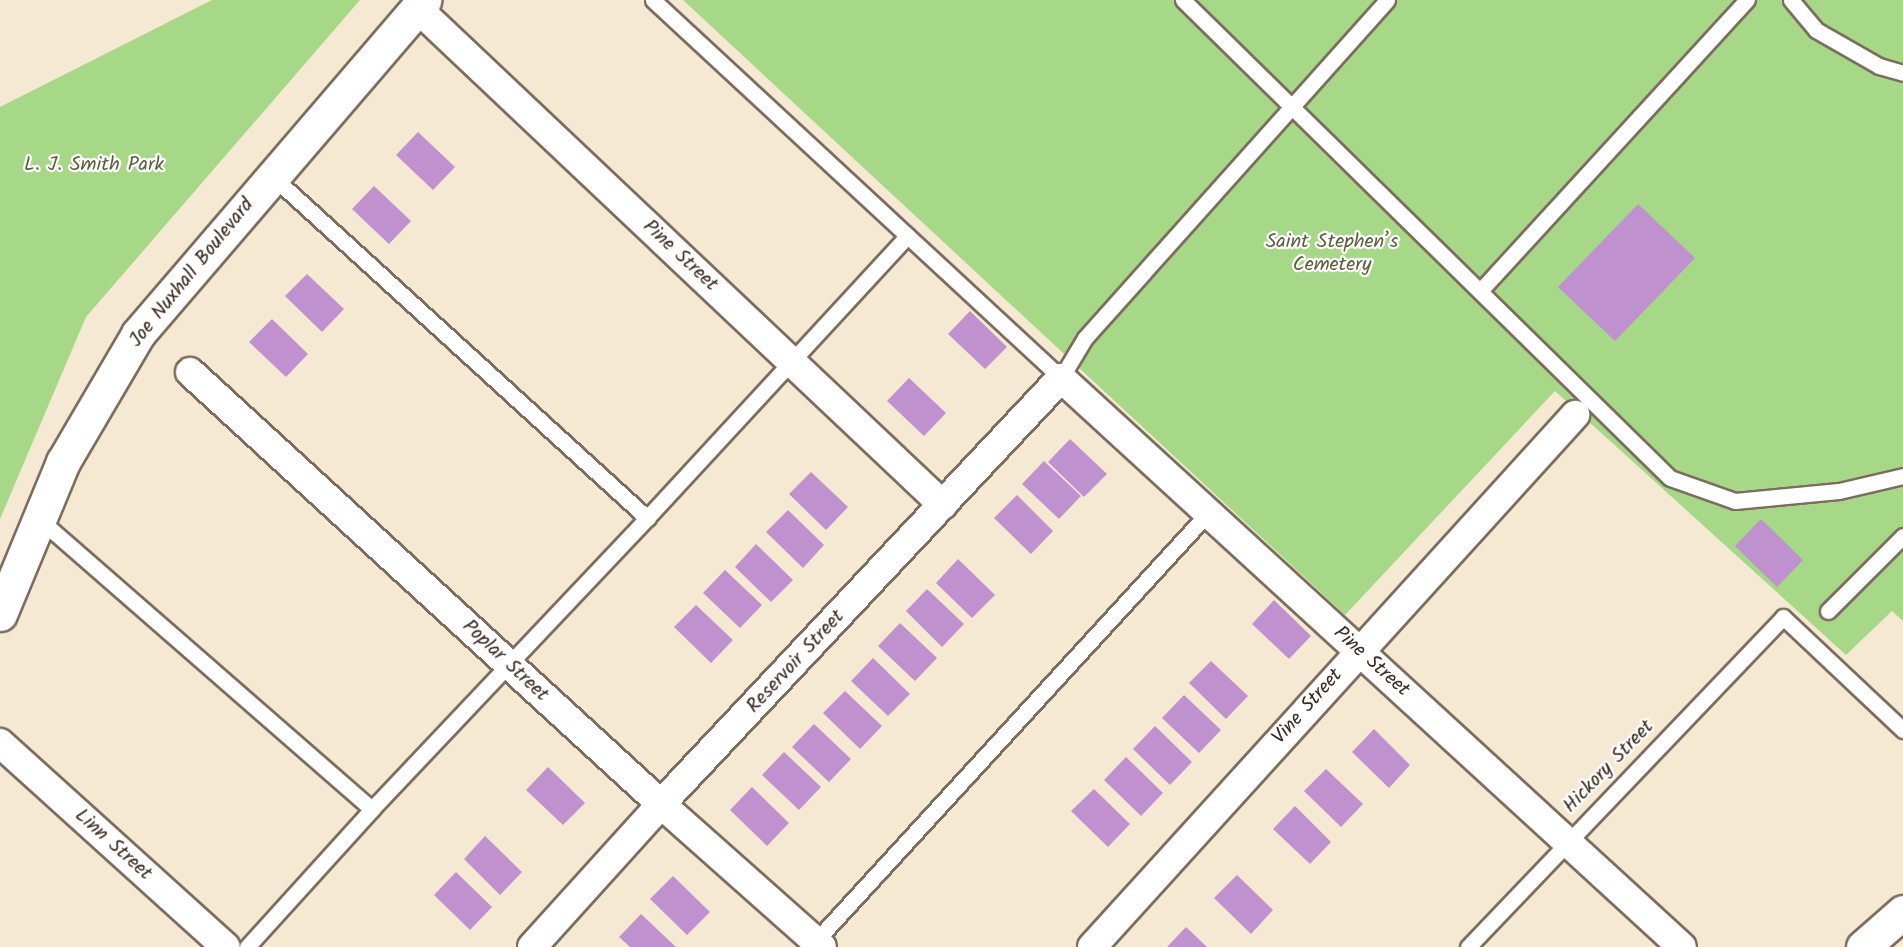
<!DOCTYPE html>
<meta charset="utf-8">
<style>
body{margin:0}
#map{position:relative;width:1903px;height:947px;overflow:hidden;background:#f5e9d4;font-family:Kalam,sans-serif}
div>[style]{position:absolute}
.green>*{inset:0;background:#a6d887}
.building>*{inset:0;background:#bf91cf}
.roads{filter:drop-shadow(2px 0 #7c6d5e) drop-shadow(-2px 0 #7c6d5e) drop-shadow(0 2px #7c6d5e) drop-shadow(0 -2px #7c6d5e)}
.service>*{height:15px;margin:-7.5px;padding:0 7.5px;transform-origin:7.5px;border-radius:7.5px;background:#fff}
.minor>*{height:28px;margin:-14px;padding:0 14px;transform-origin:14px;border-radius:14px;background:#fff}
.tertiary>*{height:33px;margin:-16.5px;padding:0 16.5px;transform-origin:16.5px;border-radius:16.5px;background:#fff}
span{translate:-50% -50%;white-space:nowrap;text-align:center;line-height:1.15;-webkit-text-stroke:4.5px #fff;paint-order:stroke}
.park-label{font-size:20px;color:#5b5e3e}
.street-label{font-size:20px;color:#3b2a1e}
</style>
<div id="map">
<div class="green">
<div style="clip-path:polygon(212px 0,360px 0,86px 317px,0 519px,0 107px)"></div>
<div style="clip-path:polygon(683px 0,1903px 0,1903px 621px,1892px 611px,1846px 655px,1555px 391px,1345px 615px)"></div>
</div>
<div class="building">
<div style="clip-path:polygon(418px 132px,455px 167px,433px 190px,396px 155px)"></div>
<div style="clip-path:polygon(374px 186px,411px 221px,389px 244px,352px 209px)"></div>
<div style="clip-path:polygon(1638px 204px,1695px 258px,1615px 341px,1558px 287px)"></div>
<div style="clip-path:polygon(307px 274px,344px 309px,322px 332px,285px 296px)"></div>
<div style="clip-path:polygon(970px 311px,1007px 347px,985px 369px,948px 334px)"></div>
<div style="clip-path:polygon(272px 319px,308px 354px,286px 377px,249px 342px)"></div>
<div style="clip-path:polygon(909px 378px,946px 413px,924px 436px,887px 401px)"></div>
<div style="clip-path:polygon(1070px 439px,1107px 474px,1084px 497px,1048px 462px)"></div>
<div style="clip-path:polygon(1044px 461px,1081px 496px,1059px 519px,1022px 484px)"></div>
<div style="clip-path:polygon(811px 472px,848px 507px,826px 530px,789px 494px)"></div>
<div style="clip-path:polygon(1017px 495px,1053px 531px,1031px 554px,994px 518px)"></div>
<div style="clip-path:polygon(788px 510px,824px 545px,803px 568px,766px 532px)"></div>
<div style="clip-path:polygon(1761px 519px,1803px 560px,1777px 587px,1735px 546px)"></div>
<div style="clip-path:polygon(756px 544px,793px 580px,771px 602px,735px 567px)"></div>
<div style="clip-path:polygon(958px 559px,995px 595px,972px 618px,936px 583px)"></div>
<div style="clip-path:polygon(725px 570px,762px 605px,740px 628px,703px 593px)"></div>
<div style="clip-path:polygon(927px 589px,964px 624px,942px 647px,906px 611px)"></div>
<div style="clip-path:polygon(1274px 600px,1311px 636px,1289px 659px,1252px 624px)"></div>
<div style="clip-path:polygon(696px 605px,733px 640px,711px 663px,674px 627px)"></div>
<div style="clip-path:polygon(900px 623px,937px 658px,915px 681px,878px 646px)"></div>
<div style="clip-path:polygon(873px 658px,910px 694px,888px 716px,851px 681px)"></div>
<div style="clip-path:polygon(1211px 661px,1248px 696px,1226px 719px,1189px 683px)"></div>
<div style="clip-path:polygon(845px 691px,882px 726px,860px 749px,823px 713px)"></div>
<div style="clip-path:polygon(1184px 695px,1221px 730px,1199px 753px,1162px 718px)"></div>
<div style="clip-path:polygon(814px 724px,851px 759px,829px 782px,792px 747px)"></div>
<div style="clip-path:polygon(1155px 726px,1192px 762px,1170px 785px,1133px 749px)"></div>
<div style="clip-path:polygon(1374px 729px,1410px 765px,1389px 788px,1352px 752px)"></div>
<div style="clip-path:polygon(784px 752px,821px 787px,799px 810px,762px 775px)"></div>
<div style="clip-path:polygon(1126px 757px,1163px 793px,1141px 816px,1104px 780px)"></div>
<div style="clip-path:polygon(548px 767px,585px 803px,563px 825px,526px 790px)"></div>
<div style="clip-path:polygon(1326px 769px,1363px 804px,1341px 827px,1304px 791px)"></div>
<div style="clip-path:polygon(752px 787px,789px 823px,767px 846px,730px 810px)"></div>
<div style="clip-path:polygon(1094px 789px,1130px 824px,1108px 847px,1071px 811px)"></div>
<div style="clip-path:polygon(1295px 806px,1331px 842px,1310px 864px,1273px 829px)"></div>
<div style="clip-path:polygon(485px 836px,522px 872px,500px 895px,464px 859px)"></div>
<div style="clip-path:polygon(456px 872px,492px 907px,470px 930px,434px 895px)"></div>
<div style="clip-path:polygon(1237px 875px,1273px 910px,1251px 934px,1214px 898px)"></div>
<div style="clip-path:polygon(673px 876px,710px 912px,687px 935px,650px 899px)"></div>
<div style="clip-path:polygon(641px 914px,676px 947px,630px 947px,619px 937px)"></div>
<div style="clip-path:polygon(1186px 927px,1207px 947px,1167px 947px)"></div>
</div>
<div class="roads">
<div class="service">
<div style="left:653px;top:0;width:556px;rotate:42.81deg"></div>
<div style="left:1061px;top:378px;width:47px;rotate:-59deg"></div>
<div style="left:1085px;top:338px;width:453px;rotate:-48.2deg"></div>
<div style="left:1183px;top:0;width:682px;rotate:44.47deg"></div>
<div style="left:1670px;top:478px;width:69px;rotate:19.5deg"></div>
<div style="left:1735px;top:501px;width:104px;rotate:-5.5deg"></div>
<div style="left:1839px;top:491px;width:66px;rotate:-13.2deg"></div>
<div style="left:1791px;top:0;width:39px;rotate:50deg"></div>
<div style="left:1816px;top:30px;width:73px;rotate:29.7deg"></div>
<div style="left:1879px;top:66px;width:25px;rotate:16deg"></div>
<div style="left:272px;top:176px;width:508px;rotate:42.36deg"></div>
<div style="left:1480px;top:291px;width:395px;rotate:-47.5deg"></div>
<div style="left:38px;top:518px;width:443px;rotate:41.1deg"></div>
<div style="left:1828px;top:611px;width:106px;rotate:-45deg"></div>
<div style="left:812px;top:945px;width:586px;rotate:-47.49deg"></div>
<div style="left:247px;top:947px;width:186px;rotate:-47.8deg"></div>
<div style="left:372px;top:809px;width:400px;rotate:-46.6deg"></div>
<div style="left:647px;top:518px;width:384px;rotate:-47.3deg"></div>
<div style="left:1468px;top:947px;width:456px;rotate:-46.3deg"></div>
<div style="left:1783px;top:617px;width:165px;rotate:43.3deg"></div>
</div>
<div class="minor">
<div style="left:416px;top:7px;width:725px;rotate:43.38deg"></div>
<div style="left:190px;top:372px;width:639px;rotate:42.53deg"></div>
<div style="left:661px;top:804px;width:215px;rotate:41.6deg"></div>
<div style="left:0;top:743px;width:304px;rotate:42.1deg"></div>
<div style="left:532px;top:947px;width:193px;rotate:-47.9deg"></div>
<div style="left:661px;top:804px;width:584px;rotate:-46.8deg"></div>
<div style="left:1061px;top:378px;width:842px;rotate:42.5deg"></div>
<div style="left:1092px;top:947px;width:719px;rotate:-47.76deg"></div>
</div>
<div class="tertiary">
<div style="left:0;top:614px;width:165px;rotate:-67.5deg"></div>
<div style="left:63px;top:462px;width:148px;rotate:-59.6deg"></div>
<div style="left:138px;top:334px;width:440px;rotate:-49.4deg"></div>
<div style="left:1863px;top:947px;width:53px;rotate:-41.2deg"></div>
</div>
</div>
<div class="park-label">
<span style="left:94px;top:165px">L. J. Smith Park</span>
<span style="left:1332px;top:254px">Saint Stephen’s<br>Cemetery</span>
</div>
<div class="street-label">
<span style="left:680px;top:256px;rotate:43deg">Pine Street</span>
<span style="left:192px;top:273px;rotate:-51deg">Joe Nuxhall Boulevard</span>
<span style="left:505px;top:661px;rotate:43deg">Poplar Street</span>
<span style="left:796px;top:662px;rotate:-47deg">Reservoir Street</span>
<span style="left:1371px;top:662px;rotate:42deg">Pine Street</span>
<span style="left:1308px;top:707px;rotate:-48deg">Vine Street</span>
<span style="left:1609px;top:767px;rotate:-46deg">Hickory Street</span>
<span style="left:113px;top:845px;rotate:42deg">Linn Street</span>
</div>
</div>
